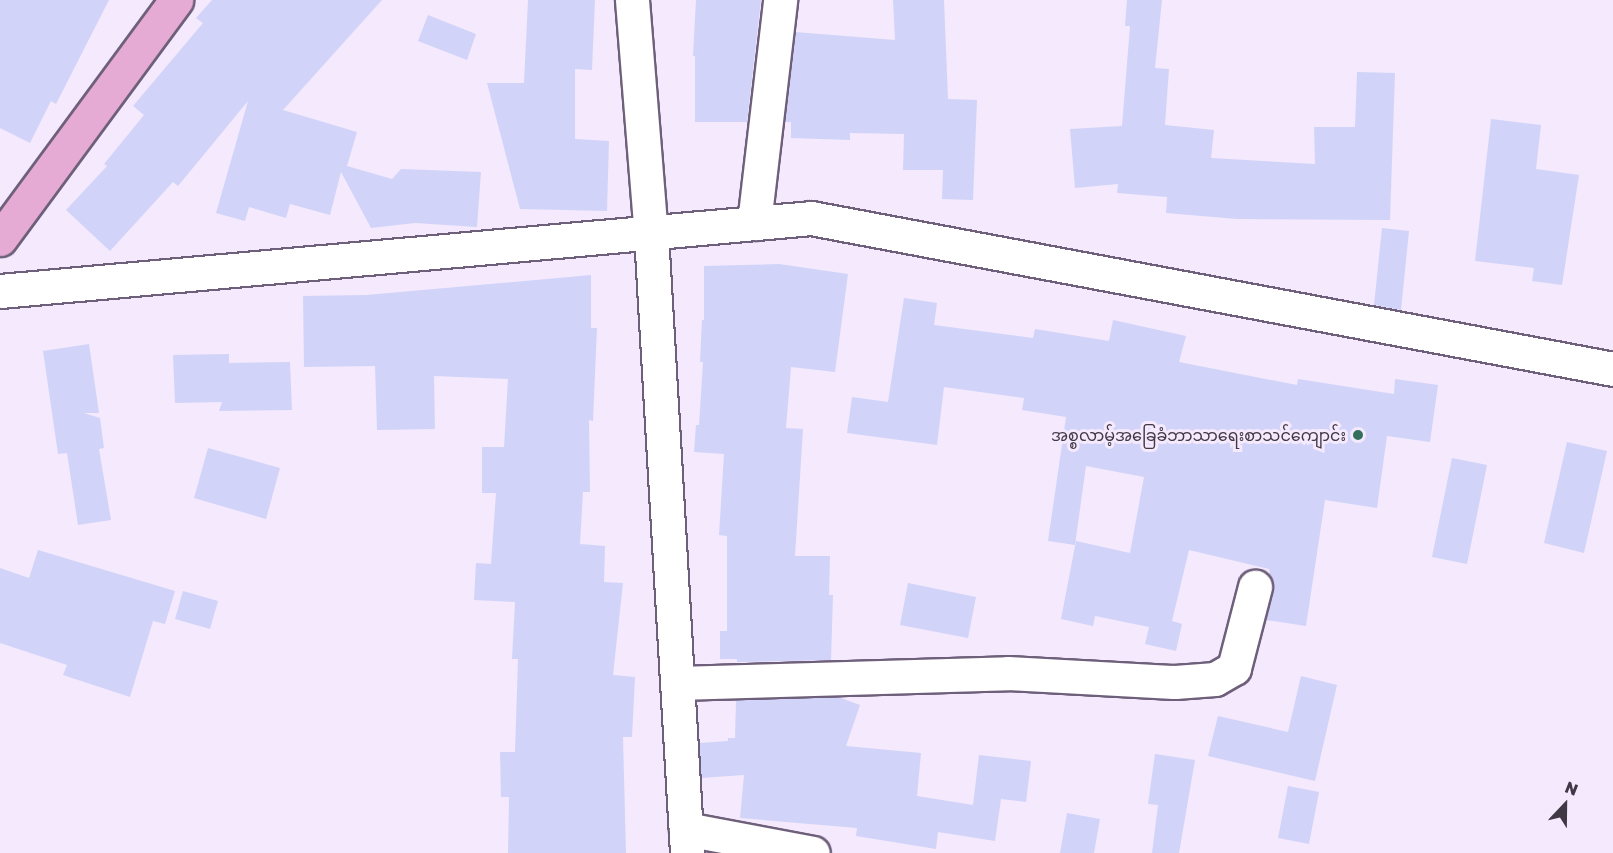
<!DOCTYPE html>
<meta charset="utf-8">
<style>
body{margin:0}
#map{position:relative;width:1613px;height:853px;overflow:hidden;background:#f4e9fd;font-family:"Golos Text","Noto Sans Myanmar",sans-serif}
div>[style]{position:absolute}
.building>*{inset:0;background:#d1d4f8}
.roads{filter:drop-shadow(2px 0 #6e5f7a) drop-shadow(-2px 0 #6e5f7a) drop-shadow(0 2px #6e5f7a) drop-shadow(0 -2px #6e5f7a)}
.minor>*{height:33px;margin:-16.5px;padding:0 16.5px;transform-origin:16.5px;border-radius:16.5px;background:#fff}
.major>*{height:33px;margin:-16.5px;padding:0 16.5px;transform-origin:16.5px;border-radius:16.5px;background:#e5abd5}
.dots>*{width:16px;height:16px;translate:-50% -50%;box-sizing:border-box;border:3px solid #f4e9fd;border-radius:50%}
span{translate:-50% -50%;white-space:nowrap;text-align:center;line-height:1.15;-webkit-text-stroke:6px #f4e9fd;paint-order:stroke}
.poi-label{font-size:16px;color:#403945}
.right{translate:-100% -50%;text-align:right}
.north{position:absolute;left:1535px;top:775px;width:60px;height:60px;-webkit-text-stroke:4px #f4e9fd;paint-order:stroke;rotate:22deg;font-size:16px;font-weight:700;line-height:24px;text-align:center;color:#403945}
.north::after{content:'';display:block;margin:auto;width:21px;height:27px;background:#403945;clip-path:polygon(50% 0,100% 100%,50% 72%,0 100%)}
</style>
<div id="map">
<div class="building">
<div style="clip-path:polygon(0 0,109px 0,56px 104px,51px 101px,30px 143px,0 128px)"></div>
<div style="clip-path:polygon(212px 0,382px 0,283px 110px,357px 132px,347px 166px,392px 179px,401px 169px,481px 172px,477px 227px,415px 223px,371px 228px,341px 172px,330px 215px,290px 204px,286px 218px,249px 207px,245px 221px,216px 213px,248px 101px,178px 186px,173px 182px,110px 251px,66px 210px,107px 166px,104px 164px,144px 115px,133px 106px,203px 23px,196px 18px)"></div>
<div style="clip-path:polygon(528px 0,595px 0,592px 70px,575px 69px,575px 139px,609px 141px,607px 211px,520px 209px,487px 83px,524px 83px)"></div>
<div style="clip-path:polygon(696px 0,761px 0,747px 122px,695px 122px,695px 56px,693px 56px)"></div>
<div style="clip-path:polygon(893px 0,944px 0,948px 99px,977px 100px,973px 200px,942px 199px,943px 170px,903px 170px,904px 134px,850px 133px,850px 140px,791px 138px,791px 122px,785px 122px,795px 32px,895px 40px)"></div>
<div style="clip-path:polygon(1127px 0,1162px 0,1155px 68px,1169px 69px,1165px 125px,1214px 130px,1211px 158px,1315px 164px,1314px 127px,1355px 127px,1357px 72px,1395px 73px,1390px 220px,1237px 219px,1166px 213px,1167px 197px,1117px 193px,1118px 184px,1075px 188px,1070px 129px,1122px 126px,1130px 26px,1125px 26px)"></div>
<div style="clip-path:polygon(428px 15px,476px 34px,467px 60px,418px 41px)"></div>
<div style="clip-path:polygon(1491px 119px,1541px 125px,1536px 169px,1579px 175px,1562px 285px,1532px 281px,1534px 268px,1475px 261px)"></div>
<div style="clip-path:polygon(1382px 228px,1409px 231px,1401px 310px,1374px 305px)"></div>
<div style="clip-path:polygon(779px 264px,848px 274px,835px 372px,791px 367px,786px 428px,803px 429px,795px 556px,830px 556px,829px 595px,833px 595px,831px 660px,737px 662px,737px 659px,720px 659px,720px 631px,727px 631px,727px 536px,719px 535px,724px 454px,694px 452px,696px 425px,699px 425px,703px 362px,700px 362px,702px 320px,704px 320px,704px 266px)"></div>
<div style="clip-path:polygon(591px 275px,591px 328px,597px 328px,593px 421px,589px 420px,590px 492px,583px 492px,580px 544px,605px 546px,604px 582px,623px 583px,613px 675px,635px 677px,632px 737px,623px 737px,626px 853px,508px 853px,509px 797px,501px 797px,500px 752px,515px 752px,518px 659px,512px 659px,515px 602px,474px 600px,476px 563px,491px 564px,496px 493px,482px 493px,482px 447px,504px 447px,508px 379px,434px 376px,435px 429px,377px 430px,375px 366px,304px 367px,303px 296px,366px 295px)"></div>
<div style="clip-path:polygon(904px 298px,937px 303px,934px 325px,1033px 338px,1035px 329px,1109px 341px,1113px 320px,1186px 336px,1179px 362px,1297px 385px,1298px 379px,1394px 394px,1395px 379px,1438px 385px,1430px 442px,1387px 436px,1377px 508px,1325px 500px,1306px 626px,1266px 620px,1273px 591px,1269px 569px,1189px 550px,1172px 621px,1182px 624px,1176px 651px,1145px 644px,1149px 627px,1095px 616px,1093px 626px,1061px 619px,1076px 541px,1130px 553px,1144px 477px,1086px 466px,1075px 545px,1048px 541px,1066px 417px,1022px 410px,1024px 398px,944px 387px,937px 445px,847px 433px,852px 397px,888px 402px)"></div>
<div style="clip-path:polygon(89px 344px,99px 413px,84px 413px,100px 418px,104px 448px,99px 449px,111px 520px,78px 525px,67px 453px,58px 454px,43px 351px)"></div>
<div style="clip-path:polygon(229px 354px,229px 363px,290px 362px,292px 410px,219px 411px,222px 402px,175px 403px,173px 355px)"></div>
<div style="clip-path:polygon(1567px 442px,1607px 451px,1584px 553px,1544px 543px)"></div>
<div style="clip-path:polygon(208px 448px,280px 468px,266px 519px,194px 498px)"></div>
<div style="clip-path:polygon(1452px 458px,1487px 465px,1467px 564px,1432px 557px)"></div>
<div style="clip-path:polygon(38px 550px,175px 591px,165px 624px,153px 621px,130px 697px,63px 675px,67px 665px,0 643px,0 568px,29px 578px)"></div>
<div style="clip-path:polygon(908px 583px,976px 597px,968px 638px,900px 625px)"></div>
<div style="clip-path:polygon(183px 591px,218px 601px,210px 629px,175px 619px)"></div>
<div style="clip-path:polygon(1301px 676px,1337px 685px,1315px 781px,1208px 756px,1218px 716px,1288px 732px)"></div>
<div style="clip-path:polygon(838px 697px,860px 705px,846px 746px,921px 753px,917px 796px,973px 805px,979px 755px,1031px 761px,1026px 802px,1001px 799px,995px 841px,938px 832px,936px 849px,856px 836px,857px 828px,740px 818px,744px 775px,701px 778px,699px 743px,728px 741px,728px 738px,735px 738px,736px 700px)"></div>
<div style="clip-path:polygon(1155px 754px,1195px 760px,1179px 853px,1152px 853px,1158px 805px,1148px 804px)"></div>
<div style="clip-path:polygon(1288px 786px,1319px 792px,1309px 844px,1278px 838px)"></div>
<div style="clip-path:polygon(1067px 813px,1100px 819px,1094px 853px,1060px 853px)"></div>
</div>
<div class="roads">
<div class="minor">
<div style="left:632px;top:0;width:235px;rotate:85.4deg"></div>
<div style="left:651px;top:234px;width:620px;rotate:86.67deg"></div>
<div style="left:754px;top:223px;width:225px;rotate:-83.3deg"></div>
<div style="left:0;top:291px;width:814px;rotate:-5.14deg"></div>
<div style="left:811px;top:218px;width:816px;rotate:10.66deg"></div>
<div style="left:678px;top:683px;width:330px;rotate:-1.7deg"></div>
<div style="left:1008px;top:673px;width:167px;rotate:3.1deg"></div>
<div style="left:1175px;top:682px;width:40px;rotate:-4.3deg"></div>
<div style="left:1215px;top:679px;width:22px;rotate:-30deg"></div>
<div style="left:1234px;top:668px;width:84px;rotate:-75.5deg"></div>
<div style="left:686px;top:829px;width:129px;rotate:10.7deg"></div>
</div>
<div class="major">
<div style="left:0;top:239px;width:297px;rotate:-53.6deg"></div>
</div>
</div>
<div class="dots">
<div style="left:1358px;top:435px;background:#33705c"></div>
</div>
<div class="poi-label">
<span class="right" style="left:1346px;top:435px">အစ္စလာမ့်အခြေခံဘာသာရေးစာသင်ကျောင်း</span>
</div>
<div class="north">N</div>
</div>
